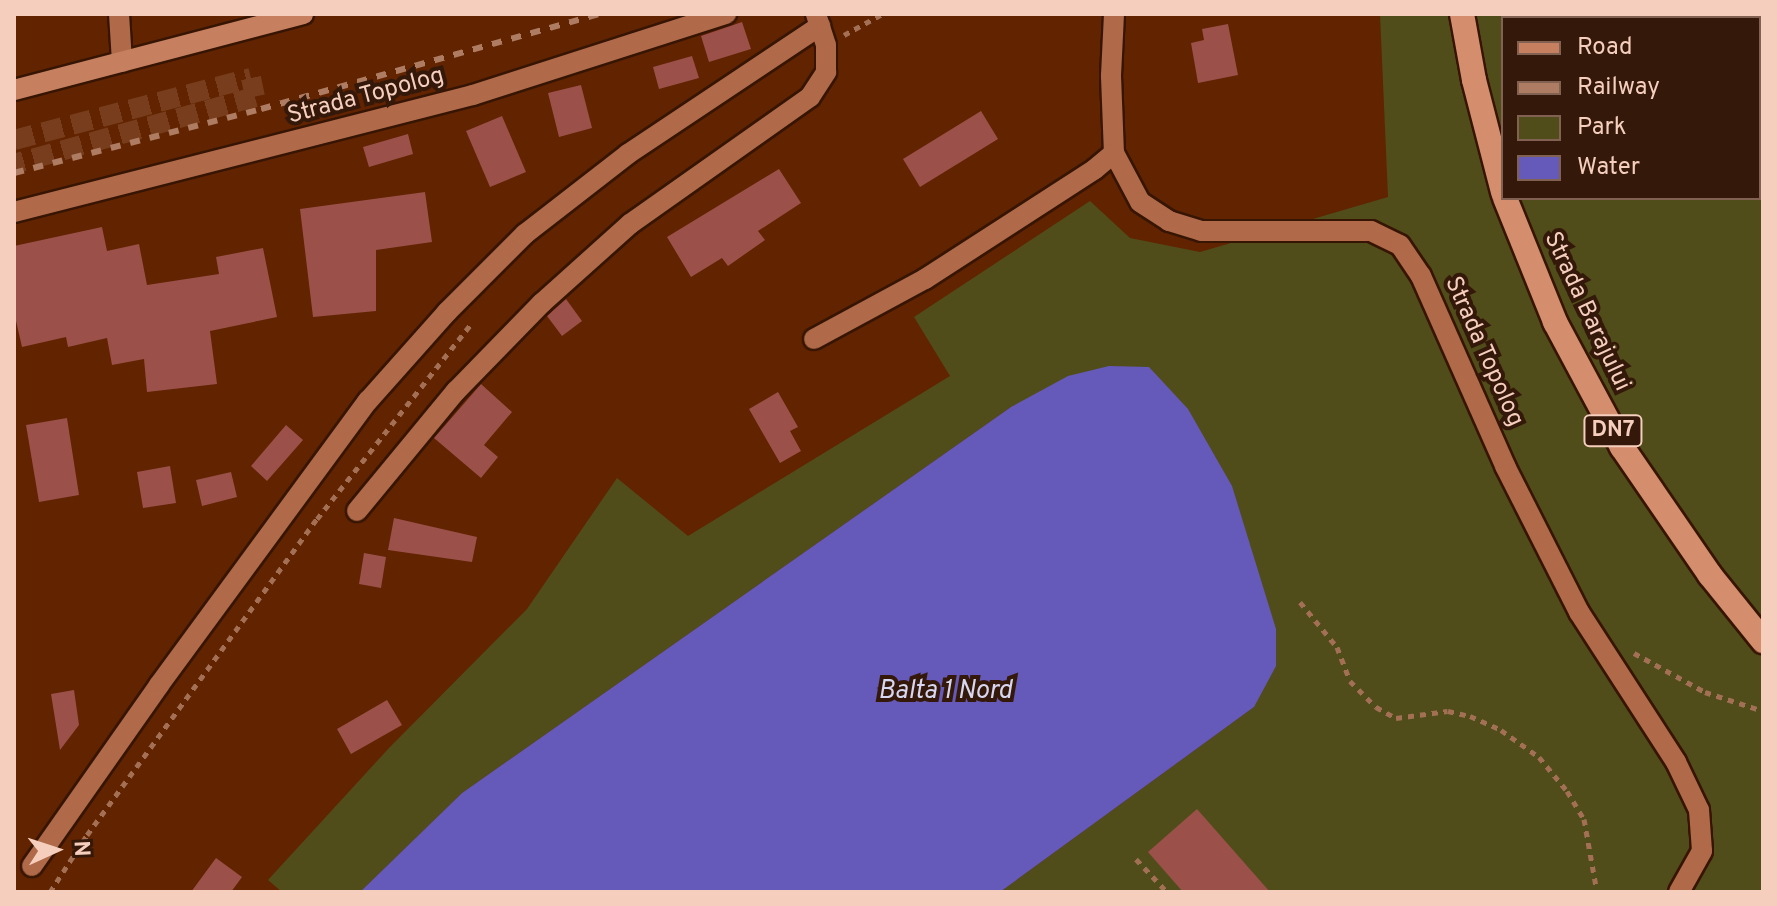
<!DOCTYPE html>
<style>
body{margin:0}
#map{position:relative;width:1777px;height:906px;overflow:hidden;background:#612300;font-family:Overpass,sans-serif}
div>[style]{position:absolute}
.green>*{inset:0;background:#504d1a}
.water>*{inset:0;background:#6559ba}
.building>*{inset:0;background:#9b504a}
.minor-tunnel>*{height:20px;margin-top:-10px;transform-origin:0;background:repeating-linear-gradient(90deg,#773d1c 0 20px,transparent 0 30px)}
.path>*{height:5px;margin-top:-2.5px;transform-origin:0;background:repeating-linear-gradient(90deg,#a37055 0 6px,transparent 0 12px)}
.roads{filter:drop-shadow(2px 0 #371504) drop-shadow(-2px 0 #371504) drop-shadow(0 2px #371504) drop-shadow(0 -2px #371504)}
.minor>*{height:20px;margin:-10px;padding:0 10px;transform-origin:10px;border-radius:10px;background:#b06a49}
.major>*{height:20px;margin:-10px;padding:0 10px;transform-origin:10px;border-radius:10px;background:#c6805f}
.highway>*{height:24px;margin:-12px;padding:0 12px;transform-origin:12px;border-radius:12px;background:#d48e6e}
.rail>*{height:6px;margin-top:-3px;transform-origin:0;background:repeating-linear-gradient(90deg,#ae7c62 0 10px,transparent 0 20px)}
span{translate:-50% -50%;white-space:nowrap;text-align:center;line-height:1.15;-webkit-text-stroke:8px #34180a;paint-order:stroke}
.shield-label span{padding:2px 6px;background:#34180a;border:2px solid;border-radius:6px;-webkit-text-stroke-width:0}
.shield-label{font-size:22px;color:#f5cebd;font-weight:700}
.street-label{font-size:24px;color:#f5cebd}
.water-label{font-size:26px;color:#d7d7f1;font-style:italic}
.frame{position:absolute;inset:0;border:16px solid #f5cebd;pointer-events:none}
.legend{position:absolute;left:1501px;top:16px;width:260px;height:184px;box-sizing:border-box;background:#34180a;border:2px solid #816152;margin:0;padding:10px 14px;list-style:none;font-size:24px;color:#f5cebd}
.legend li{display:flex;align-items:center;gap:16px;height:40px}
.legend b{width:40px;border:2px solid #816152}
.north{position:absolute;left:16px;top:810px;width:80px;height:80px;-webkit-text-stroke:6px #34180a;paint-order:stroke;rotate:87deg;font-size:22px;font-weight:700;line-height:32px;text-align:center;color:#f5cebd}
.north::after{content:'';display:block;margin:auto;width:28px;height:36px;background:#f5cebd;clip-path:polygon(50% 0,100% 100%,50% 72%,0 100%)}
</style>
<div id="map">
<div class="green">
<div style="clip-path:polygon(evenodd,1380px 14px,1763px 14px,1763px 892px,1000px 892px,1254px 707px,1011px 407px,462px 793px,360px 892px,282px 892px,268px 880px,389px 748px,527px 609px,617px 478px,688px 536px,950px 376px,914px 317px,1090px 201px,1130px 238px,1200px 252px,1388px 197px,1380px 14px,1503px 18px,1759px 18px,1759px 198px,1503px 198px,1503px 18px)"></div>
</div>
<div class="water">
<div style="clip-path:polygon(1109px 366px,1149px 367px,1188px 409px,1232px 486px,1276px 629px,1276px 666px,1254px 707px,1000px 892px,360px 892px,462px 793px,1011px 407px,1068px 376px)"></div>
</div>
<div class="building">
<div style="clip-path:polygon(742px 22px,751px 49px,709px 62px,701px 36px)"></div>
<div style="clip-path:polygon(1228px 24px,1238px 75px,1198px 83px,1191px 43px,1204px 40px,1202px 29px)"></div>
<div style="clip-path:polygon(692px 56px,699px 78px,659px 89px,653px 67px)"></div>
<div style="clip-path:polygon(581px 85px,592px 128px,559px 137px,548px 93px)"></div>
<div style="clip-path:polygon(981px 111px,998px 139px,920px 187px,903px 159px)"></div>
<div style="clip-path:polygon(502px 116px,526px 172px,490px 187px,466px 131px)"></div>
<div style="clip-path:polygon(408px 134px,413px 154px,369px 167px,363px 147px)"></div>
<div style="clip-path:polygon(779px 169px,801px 203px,758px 231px,765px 240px,728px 266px,722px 258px,691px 277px,667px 237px)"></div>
<div style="clip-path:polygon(425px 192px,432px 242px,376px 250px,376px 311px,313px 317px,300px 209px)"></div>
<div style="clip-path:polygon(102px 227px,107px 251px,139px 244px,147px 285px,219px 274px,216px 257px,263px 248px,277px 317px,210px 331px,217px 384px,147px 392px,144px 359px,112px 365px,107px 338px,68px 347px,66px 337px,22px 347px,14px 312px,14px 246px)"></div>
<div style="clip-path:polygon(566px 299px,582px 321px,562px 336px,547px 316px)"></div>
<div style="clip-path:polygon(481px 384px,512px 412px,484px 445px,498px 457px,481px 478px,434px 438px)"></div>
<div style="clip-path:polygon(778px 392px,798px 427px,790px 431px,801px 451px,780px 463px,749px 409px)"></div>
<div style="clip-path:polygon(67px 418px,79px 495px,39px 502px,26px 425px)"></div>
<div style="clip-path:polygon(286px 425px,303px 440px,267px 481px,251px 466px)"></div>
<div style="clip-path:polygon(170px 466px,176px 503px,143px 508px,137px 472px)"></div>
<div style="clip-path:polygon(231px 472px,237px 497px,202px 506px,196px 480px)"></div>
<div style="clip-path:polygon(394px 518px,477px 537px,472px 562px,388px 550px)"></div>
<div style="clip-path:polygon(364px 553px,386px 557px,381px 588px,359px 584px)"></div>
<div style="clip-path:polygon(74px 690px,79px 725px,60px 750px,51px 694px)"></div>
<div style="clip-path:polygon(387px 700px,402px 725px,351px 754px,337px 729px)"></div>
<div style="clip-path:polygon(1197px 809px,1270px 892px,1183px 892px,1148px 852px)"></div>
<div style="clip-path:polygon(216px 858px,242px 877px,231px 892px,191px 892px)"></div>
</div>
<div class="minor-tunnel">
<div style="left:14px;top:140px;width:245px;rotate:-14.7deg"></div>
<div style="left:251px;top:78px;width:19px;rotate:78deg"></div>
<div style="left:255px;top:97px;width:250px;rotate:164.5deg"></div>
</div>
<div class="path">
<div style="left:844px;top:35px;width:43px;rotate:-28.9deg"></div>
<div style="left:1300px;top:602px;width:58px;rotate:50.6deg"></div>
<div style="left:1337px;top:647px;width:36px;rotate:69deg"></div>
<div style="left:1350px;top:681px;width:37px;rotate:45deg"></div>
<div style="left:1376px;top:707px;width:23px;rotate:29deg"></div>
<div style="left:1396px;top:718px;width:52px;rotate:-7.7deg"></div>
<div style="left:1448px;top:711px;width:23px;rotate:13deg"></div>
<div style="left:1470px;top:716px;width:34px;rotate:24deg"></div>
<div style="left:1501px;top:730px;width:47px;rotate:35.4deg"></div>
<div style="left:1539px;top:757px;width:44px;rotate:50.5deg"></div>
<div style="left:1567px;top:791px;width:33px;rotate:59deg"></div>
<div style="left:1584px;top:819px;width:74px;rotate:79.9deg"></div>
<div style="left:1634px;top:653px;width:81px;rotate:28.8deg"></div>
<div style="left:1705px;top:692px;width:61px;rotate:18.1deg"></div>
<div style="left:1136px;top:859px;width:45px;rotate:46.8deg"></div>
<div style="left:50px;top:892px;width:68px;rotate:-57deg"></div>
<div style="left:87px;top:835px;width:391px;rotate:-54deg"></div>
<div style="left:317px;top:519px;width:248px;rotate:-51.7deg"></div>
</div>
<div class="roads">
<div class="minor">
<div style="left:119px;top:14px;width:48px;rotate:86.4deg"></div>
<div style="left:1114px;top:14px;width:62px;rotate:92.8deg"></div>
<div style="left:1111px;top:76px;width:77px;rotate:87.8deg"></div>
<div style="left:1114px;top:153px;width:55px;rotate:62deg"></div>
<div style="left:1140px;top:202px;width:35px;rotate:33deg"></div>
<div style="left:1169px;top:221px;width:34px;rotate:17deg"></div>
<div style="left:1201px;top:231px;width:170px"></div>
<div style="left:1371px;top:231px;width:32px;rotate:26deg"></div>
<div style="left:1400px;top:245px;width:37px;rotate:56deg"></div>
<div style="left:1421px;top:276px;width:208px;rotate:66.1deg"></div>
<div style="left:1505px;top:466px;width:164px;rotate:63.1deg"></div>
<div style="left:1579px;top:612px;width:179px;rotate:57.1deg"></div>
<div style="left:1676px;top:762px;width:53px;rotate:64.4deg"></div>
<div style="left:1699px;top:810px;width:41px;rotate:85.8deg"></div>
<div style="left:1702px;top:851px;width:47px;rotate:119.3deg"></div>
<div style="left:14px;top:212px;width:474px;rotate:-14.3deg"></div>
<div style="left:473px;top:95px;width:266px;rotate:-17.8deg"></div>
<div style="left:814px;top:339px;width:126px;rotate:-28.4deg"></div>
<div style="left:925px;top:279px;width:202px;rotate:-32.9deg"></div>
<div style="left:1095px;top:169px;width:25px;rotate:-40deg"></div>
<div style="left:357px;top:511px;width:156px;rotate:-50.5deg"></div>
<div style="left:456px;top:391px;width:123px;rotate:-45.7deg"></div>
<div style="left:542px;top:303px;width:118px;rotate:-41.9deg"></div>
<div style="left:630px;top:224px;width:220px;rotate:-35.2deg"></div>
<div style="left:810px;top:97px;width:30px;rotate:-57deg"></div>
<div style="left:826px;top:72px;width:27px;rotate:-90deg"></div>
<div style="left:826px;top:45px;width:33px;rotate:-108deg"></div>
<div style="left:32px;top:866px;width:221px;rotate:-54.9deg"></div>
<div style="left:159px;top:685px;width:353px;rotate:-53.7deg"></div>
<div style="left:368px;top:401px;width:119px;rotate:-48.4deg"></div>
<div style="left:447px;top:312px;width:110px;rotate:-45deg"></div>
<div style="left:525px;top:234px;width:130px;rotate:-37.8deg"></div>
<div style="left:628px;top:154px;width:231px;rotate:-33.7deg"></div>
</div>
<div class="major">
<div style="left:14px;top:90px;width:299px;rotate:-14.7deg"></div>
</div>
<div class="highway">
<div style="left:1462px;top:14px;width:67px;rotate:79.7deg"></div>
<div style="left:1474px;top:80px;width:116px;rotate:75.5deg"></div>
<div style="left:1505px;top:198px;width:134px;rotate:68deg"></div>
<div style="left:1555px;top:322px;width:142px;rotate:61.8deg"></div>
<div style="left:1622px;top:447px;width:155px;rotate:55.5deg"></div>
<div style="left:1710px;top:575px;width:85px;rotate:51.2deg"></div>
</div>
</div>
<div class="rail">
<div style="left:14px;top:173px;width:255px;rotate:-14.5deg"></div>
<div style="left:261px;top:109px;width:350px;rotate:-15.7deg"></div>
</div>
<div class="shield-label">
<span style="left:1613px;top:431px">DN7</span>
</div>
<div class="street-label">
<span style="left:366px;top:97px;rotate:-15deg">Strada Topolog</span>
<span style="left:1586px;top:312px;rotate:65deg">Strada Barajului</span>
<span style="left:1483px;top:352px;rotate:66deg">Strada Topolog</span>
</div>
<div class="water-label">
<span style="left:945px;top:692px">Balta 1 Nord</span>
</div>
<div class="frame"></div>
<ul class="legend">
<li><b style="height:10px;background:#c6805f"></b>Road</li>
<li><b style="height:10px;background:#ae7c62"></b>Railway</li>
<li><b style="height:22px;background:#504d1a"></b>Park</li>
<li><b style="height:22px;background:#6559ba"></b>Water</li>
</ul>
<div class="north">N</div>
</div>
